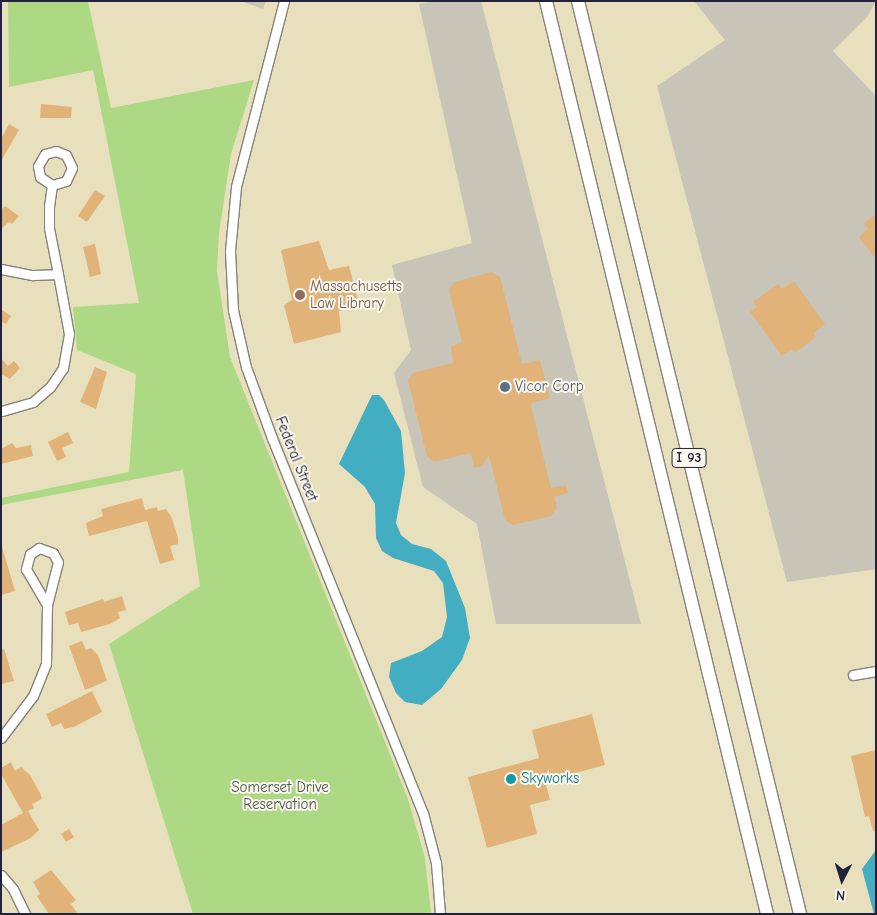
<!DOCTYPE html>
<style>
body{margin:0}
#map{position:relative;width:877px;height:915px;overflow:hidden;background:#e8e0bc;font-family:"Comic Neue",sans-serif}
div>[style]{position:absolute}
.industrial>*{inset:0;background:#c8c4b8}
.green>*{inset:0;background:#add985}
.water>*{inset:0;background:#43adc2}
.building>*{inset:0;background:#e1b378}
.roads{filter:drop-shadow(1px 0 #85817c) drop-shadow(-1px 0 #85817c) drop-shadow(0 1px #85817c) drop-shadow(0 -1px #85817c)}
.minor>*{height:9px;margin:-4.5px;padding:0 4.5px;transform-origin:4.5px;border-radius:4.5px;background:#fff}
.highway>*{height:12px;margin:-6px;padding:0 6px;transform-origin:6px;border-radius:6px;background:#fff}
.dots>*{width:14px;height:14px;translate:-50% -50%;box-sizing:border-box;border:2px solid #fbf7ec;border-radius:50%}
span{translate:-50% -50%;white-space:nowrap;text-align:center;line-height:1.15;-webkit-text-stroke:4px #fbf7ec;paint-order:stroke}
.shield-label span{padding:1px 4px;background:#fbf7ec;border:1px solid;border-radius:4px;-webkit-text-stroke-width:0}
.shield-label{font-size:14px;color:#22223b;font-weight:700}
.education-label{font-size:15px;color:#785e54}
.left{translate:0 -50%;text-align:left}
.service-label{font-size:15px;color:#4e5e75}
.street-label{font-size:15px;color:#22223b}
.culture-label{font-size:15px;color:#0d838f}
.park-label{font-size:15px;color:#4c5951}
.frame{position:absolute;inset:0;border:2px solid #22223b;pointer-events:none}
.north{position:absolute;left:817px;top:855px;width:50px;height:50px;-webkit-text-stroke:4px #fbf7ec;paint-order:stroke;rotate:185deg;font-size:14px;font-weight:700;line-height:20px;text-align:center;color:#22223b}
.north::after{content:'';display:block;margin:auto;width:18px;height:22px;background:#22223b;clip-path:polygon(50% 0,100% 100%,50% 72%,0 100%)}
</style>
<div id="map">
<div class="industrial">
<div style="clip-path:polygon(240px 1px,266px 1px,263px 9px)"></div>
<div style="clip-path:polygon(434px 1px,481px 1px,641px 624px,496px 624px,477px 524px,423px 487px,394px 373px,411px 350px,392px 265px,472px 243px,419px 4px)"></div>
<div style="clip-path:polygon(694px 1px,876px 1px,867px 17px,833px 51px,876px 96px,876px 569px,787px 582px,657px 86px,725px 40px)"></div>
</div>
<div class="green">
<div style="clip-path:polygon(8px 1px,88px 1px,111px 108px,254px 80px,231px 154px,219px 233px,217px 271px,230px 357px,408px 799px,425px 858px,431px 914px,193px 914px,109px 644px,200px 586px,183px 470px,1px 505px,1px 498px,129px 472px,136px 374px,77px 350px,73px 307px,139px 303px,93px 70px,9px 87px)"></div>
</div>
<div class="water">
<div style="clip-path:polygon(372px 395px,379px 395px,384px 400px,401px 431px,405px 473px,396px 523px,401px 535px,412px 544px,431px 549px,446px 561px,465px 608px,470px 638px,462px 660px,441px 689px,422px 705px,405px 702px,396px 693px,389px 677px,391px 663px,422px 651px,442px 637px,447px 617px,443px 583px,434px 571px,393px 558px,382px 551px,376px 538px,375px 504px,365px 487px,339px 464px)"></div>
<div style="clip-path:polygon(876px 850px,876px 914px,874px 914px,862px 869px)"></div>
</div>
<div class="building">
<div style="clip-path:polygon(41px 104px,72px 107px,71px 118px,40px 118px)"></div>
<div style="clip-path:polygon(9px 124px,19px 130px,1px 161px,1px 139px)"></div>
<div style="clip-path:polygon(95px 190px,105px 196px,87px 222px,78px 216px)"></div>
<div style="clip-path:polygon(5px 206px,19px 216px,12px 224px,9px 222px,1px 229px,1px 210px)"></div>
<div style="clip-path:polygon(876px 214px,876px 259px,859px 237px,868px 229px,864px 223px)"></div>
<div style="clip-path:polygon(319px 241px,329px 270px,349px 266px,359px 304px,339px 311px,341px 332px,294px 344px,284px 305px,292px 300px,281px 250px)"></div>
<div style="clip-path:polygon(95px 244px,101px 274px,90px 277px,83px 247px)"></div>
<div style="clip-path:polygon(492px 272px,500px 277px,522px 364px,540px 360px,550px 398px,532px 403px,531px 406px,551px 488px,566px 485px,568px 493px,554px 497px,557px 507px,551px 516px,513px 525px,505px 520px,489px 455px,482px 466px,474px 468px,471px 453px,434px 462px,427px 456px,408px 380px,413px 373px,453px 363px,451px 347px,462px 342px,449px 290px,454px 282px)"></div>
<div style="clip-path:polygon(794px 281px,825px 324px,814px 333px,816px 337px,795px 353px,792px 349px,782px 356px,750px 312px,757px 307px,753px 302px,778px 284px,782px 289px)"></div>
<div style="clip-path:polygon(1px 309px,11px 316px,6px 324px,1px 321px)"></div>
<div style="clip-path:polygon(1px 358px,8px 366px,14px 361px,20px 368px,10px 379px,1px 374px)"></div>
<div style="clip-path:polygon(95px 367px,107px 372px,96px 409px,80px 402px)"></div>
<div style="clip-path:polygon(68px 432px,73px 443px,62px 448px,66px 457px,57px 461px,48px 442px)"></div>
<div style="clip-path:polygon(12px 443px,16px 448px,31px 445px,33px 456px,1px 464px,1px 449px)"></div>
<div style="clip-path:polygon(142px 498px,145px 510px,157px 507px,158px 511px,166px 509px,172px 518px,178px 538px,178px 544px,170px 546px,174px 560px,160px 564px,147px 521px,89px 536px,86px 523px,103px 516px,101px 509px)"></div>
<div style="clip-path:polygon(1px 543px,15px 591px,1px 595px)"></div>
<div style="clip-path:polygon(122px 596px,126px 610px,118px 612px,120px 618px,110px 624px,81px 632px,78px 623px,69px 625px,65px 612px,103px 599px,104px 602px)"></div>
<div style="clip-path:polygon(82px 641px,86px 650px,91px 648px,98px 655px,107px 681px,85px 690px,69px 646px)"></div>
<div style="clip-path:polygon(4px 649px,14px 681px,1px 684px,1px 650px)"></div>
<div style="clip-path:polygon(92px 691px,102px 712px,74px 727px,64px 729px,61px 723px,52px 727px,46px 714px)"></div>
<div style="clip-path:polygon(592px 714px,605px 765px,545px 781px,550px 800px,530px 805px,537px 834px,487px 848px,468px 777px,539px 758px,532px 730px)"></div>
<div style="clip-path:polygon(876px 750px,876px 831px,873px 831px,869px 816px,865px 817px,851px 756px)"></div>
<div style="clip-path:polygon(11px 762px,15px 771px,21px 767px,30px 775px,40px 793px,42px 799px,32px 804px,34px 808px,28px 811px,39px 830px,31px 838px,1px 852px,1px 825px,23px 813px,1px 774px,1px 768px)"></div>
<div style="clip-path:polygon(69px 829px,74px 837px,66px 842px,61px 834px)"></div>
<div style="clip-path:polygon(51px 870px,76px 900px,71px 904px,78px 914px,49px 914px,37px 896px,40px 894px,33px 882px)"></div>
</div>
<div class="roads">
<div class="minor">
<div style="left:284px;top:1px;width:192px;rotate:104.5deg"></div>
<div style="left:236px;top:187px;width:64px;rotate:95.4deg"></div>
<div style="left:230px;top:251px;width:59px;rotate:87.1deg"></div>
<div style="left:233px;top:310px;width:58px;rotate:77.2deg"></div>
<div style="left:246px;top:367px;width:76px;rotate:69.9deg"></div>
<div style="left:272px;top:438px;width:404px;rotate:68.1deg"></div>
<div style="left:423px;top:813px;width:52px;rotate:75.4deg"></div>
<div style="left:436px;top:863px;width:51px;rotate:85.5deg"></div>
<div style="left:52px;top:185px;width:14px;rotate:-146deg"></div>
<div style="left:40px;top:177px;width:11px;rotate:-100deg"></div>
<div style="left:38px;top:166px;width:14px;rotate:-60deg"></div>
<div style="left:45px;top:154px;width:11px;rotate:-15deg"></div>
<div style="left:56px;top:151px;width:11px;rotate:22deg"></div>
<div style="left:66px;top:155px;width:14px;rotate:65deg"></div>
<div style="left:72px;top:168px;width:14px;rotate:115deg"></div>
<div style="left:66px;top:181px;width:15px;rotate:164deg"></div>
<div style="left:52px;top:185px;width:21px;rotate:98deg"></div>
<div style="left:49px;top:206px;width:22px;rotate:90deg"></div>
<div style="left:49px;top:228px;width:47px;rotate:78.9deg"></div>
<div style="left:1px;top:269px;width:33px;rotate:11deg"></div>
<div style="left:33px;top:275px;width:25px;rotate:-2deg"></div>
<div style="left:58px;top:274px;width:61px;rotate:79.6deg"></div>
<div style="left:69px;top:334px;width:35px;rotate:100deg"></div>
<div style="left:63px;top:368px;width:23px;rotate:124deg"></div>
<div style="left:50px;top:387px;width:23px;rotate:139deg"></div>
<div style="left:33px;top:402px;width:33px;rotate:164deg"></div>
<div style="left:853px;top:675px;width:23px;rotate:-10deg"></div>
<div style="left:1px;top:738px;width:53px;rotate:-52.7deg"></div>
<div style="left:33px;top:696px;width:35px;rotate:-68deg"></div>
<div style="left:46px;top:663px;width:58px;rotate:-89deg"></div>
<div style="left:47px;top:605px;width:44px;rotate:-75.7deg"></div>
<div style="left:58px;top:562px;width:10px;rotate:-119deg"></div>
<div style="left:53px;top:553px;width:15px;rotate:-160deg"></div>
<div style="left:39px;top:548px;width:11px;rotate:146deg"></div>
<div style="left:30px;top:554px;width:16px;rotate:105deg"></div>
<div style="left:26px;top:569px;width:42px;rotate:59.7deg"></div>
<div style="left:1px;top:875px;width:18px;rotate:49deg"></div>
<div style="left:13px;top:889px;width:28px;rotate:64deg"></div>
</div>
<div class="highway">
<div style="left:546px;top:1px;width:939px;rotate:76.39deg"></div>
<div style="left:578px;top:1px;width:940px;rotate:76.33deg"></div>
</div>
</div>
<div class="dots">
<div style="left:300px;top:295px;background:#8d6e63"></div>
<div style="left:505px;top:387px;background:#5c6f8a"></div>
<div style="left:511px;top:779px;background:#0f9aa8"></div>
</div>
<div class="shield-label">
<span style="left:689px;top:458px">I 93</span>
</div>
<div class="education-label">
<span class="left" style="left:310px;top:295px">Massachusetts<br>Law Library</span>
</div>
<div class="service-label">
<span class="left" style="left:515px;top:387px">Vicor Corp</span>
</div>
<div class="street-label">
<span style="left:296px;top:459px;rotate:68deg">Federal Street</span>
</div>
<div class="culture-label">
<span class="left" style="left:521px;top:779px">Skyworks</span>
</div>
<div class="park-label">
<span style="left:280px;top:796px">Somerset Drive<br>Reservation</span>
</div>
<div class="frame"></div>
<div class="north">N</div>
</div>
